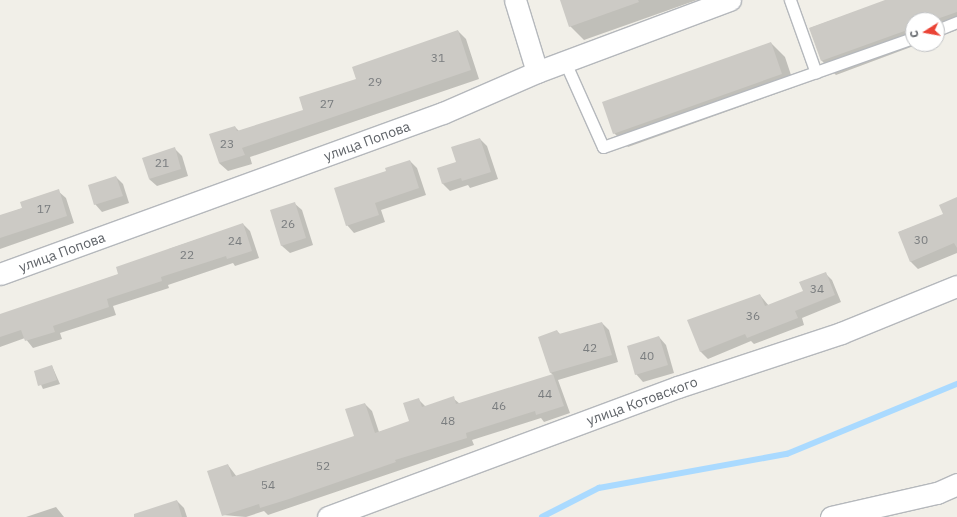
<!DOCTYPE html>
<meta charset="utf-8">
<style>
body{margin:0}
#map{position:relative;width:957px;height:517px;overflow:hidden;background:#f1efe8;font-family:"IBM Plex Sans",sans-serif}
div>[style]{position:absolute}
.shadow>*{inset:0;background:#0003}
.stream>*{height:5.5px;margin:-2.75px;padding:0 2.75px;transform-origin:2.75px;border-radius:2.75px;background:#aadaff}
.building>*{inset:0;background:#cccac5}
.roads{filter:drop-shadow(1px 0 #b5b8bc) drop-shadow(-1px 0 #b5b8bc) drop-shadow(0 1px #b5b8bc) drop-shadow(0 -1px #b5b8bc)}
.service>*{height:11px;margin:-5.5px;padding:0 5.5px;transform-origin:5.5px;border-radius:5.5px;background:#fff}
.minor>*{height:21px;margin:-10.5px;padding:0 10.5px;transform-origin:10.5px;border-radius:10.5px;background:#fff}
span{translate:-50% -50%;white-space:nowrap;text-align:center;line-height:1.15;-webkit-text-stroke:3px #fff;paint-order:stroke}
.number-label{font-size:12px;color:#7a7d7f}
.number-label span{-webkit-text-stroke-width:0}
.street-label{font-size:14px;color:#5f6368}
.north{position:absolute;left:905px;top:12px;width:40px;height:40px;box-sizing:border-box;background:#fff;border:1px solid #bfc1c3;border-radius:50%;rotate:259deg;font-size:11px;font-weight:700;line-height:16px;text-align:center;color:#5f6368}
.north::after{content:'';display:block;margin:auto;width:14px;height:18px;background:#ea4335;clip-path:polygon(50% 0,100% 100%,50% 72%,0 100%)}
</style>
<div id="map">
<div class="shadow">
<div style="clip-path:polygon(561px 0,697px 0,584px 40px,570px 26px)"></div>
<div style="clip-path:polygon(888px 0,957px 0,957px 30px,937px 37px,937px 20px,913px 20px,913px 44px,919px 44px,836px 75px,822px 61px,810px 28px)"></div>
<div style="clip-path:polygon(458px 31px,466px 39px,479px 79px,250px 157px,252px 164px,228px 171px,219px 163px,235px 127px,239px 131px,305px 111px,357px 80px)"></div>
<div style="clip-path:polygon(771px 43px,785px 57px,795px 87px,628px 147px,614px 133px)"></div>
<div style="clip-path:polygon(480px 139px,487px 146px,498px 179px,470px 188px,468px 185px,450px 191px,443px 184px,438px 169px,458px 163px)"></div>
<div style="clip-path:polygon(174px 148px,182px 156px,188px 176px,157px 186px,149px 179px)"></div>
<div style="clip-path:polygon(410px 161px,417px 168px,426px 195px,381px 210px,385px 222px,354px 233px,347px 225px,387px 172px)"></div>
<div style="clip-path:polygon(116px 177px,123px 184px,129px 203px,102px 212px,95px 204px)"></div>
<div style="clip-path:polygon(58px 191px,66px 198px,74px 223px,0 249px,0 216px,23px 208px)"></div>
<div style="clip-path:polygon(957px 201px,957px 253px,918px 269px,911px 262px,899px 232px,944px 215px)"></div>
<div style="clip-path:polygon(294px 203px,302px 210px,313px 245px,290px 253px,282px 246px,271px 211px)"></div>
<div style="clip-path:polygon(243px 224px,250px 231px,259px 258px,235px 266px,233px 263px,168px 285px,169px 288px,113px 306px,116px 315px,60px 333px,62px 339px,33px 348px,25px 338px,0 347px,0 315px,120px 274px,170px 251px,169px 249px)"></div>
<div style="clip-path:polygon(825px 273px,832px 280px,841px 302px,802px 318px,804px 325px,754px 344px,751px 341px,708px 359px,701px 352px,689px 321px,760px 295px,769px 306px,804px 292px)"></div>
<div style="clip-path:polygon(602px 323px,609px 330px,618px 362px,558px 380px,570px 413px,544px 422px,541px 418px,472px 440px,474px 445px,268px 515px,264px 511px,246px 517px,223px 515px,228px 465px,237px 477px,355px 437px,365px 404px,372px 411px,379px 432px,410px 422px,418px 399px,426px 407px,453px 398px,460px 404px,553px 375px,550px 372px,557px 331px,561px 335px)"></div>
<div style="clip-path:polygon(659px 337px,666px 345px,674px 373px,643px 382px,636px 374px)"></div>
<div style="clip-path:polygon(52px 366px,60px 384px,43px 389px,35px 372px)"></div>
<div style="clip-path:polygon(177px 501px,184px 508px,187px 517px,152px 517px)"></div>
<div style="clip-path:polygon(56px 507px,64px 517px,26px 517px)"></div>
</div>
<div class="stream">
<div style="left:542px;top:517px;width:64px;rotate:-27deg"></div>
<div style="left:599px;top:488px;width:191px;rotate:-10.3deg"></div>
<div style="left:787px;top:454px;width:184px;rotate:-22.4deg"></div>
</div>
<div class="building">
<div style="clip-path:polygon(560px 0,638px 0,639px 2px,569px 27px)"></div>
<div style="clip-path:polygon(885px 0,957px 0,957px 12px,934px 20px,913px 20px,913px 28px,821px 61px,809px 28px)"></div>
<div style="clip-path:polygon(458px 30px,471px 70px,242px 148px,245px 155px,219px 163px,209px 134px,235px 126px,237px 131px,303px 110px,299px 97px,356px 79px,352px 67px)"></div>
<div style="clip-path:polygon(771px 42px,782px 74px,613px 134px,602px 102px)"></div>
<div style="clip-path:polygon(480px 138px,491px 172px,462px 181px,461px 178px,442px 184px,437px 168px,456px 162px,451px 147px)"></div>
<div style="clip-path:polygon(175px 147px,181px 169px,149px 179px,142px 158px)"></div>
<div style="clip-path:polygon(410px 160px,419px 188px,375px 203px,379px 215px,346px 226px,334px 188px,386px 171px,385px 168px)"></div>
<div style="clip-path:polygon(116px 176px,123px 196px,94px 205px,88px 185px)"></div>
<div style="clip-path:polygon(59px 189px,67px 216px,0 238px,0 215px,22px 208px,20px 202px)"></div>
<div style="clip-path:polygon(957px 197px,957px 248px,954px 243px,910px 262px,898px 232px,943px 214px,939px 205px)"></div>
<div style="clip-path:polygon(295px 202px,306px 238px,281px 246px,270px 210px)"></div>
<div style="clip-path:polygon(243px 223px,252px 251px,227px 259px,226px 256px,161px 277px,162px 281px,107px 299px,109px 307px,53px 326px,55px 332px,25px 341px,21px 330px,0 337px,0 314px,118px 274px,116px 267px)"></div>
<div style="clip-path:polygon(826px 272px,835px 295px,795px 311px,798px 318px,747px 338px,745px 334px,700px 352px,687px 320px,760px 294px,765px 306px,803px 291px,799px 282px)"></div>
<div style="clip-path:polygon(602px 322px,612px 355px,550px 373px,538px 337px,557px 330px,559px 334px)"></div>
<div style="clip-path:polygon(659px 336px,668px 365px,635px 375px,627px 346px)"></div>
<div style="clip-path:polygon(52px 365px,57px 380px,38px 386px,34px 371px)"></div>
<div style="clip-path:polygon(553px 374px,564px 406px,536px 415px,535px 411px,466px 433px,467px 438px,395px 460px,396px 462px,289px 499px,260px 508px,259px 504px,222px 516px,207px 471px,228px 464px,232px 477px,354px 436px,345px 409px,365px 403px,375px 433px,409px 421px,403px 403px,419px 398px,422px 407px,454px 396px,456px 404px)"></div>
<div style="clip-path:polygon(177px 500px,182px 517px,134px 517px,134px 514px)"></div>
</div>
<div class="roads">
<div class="service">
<div style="left:790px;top:0;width:77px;rotate:70.4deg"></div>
<div style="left:937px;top:30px;width:22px;rotate:-22deg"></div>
<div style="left:565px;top:62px;width:93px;rotate:65.9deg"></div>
<div style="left:603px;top:147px;width:329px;rotate:-19.4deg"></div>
</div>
<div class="minor">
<div style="left:515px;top:0;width:75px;rotate:73deg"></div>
<div style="left:0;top:274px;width:471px;rotate:-20deg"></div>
<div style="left:443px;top:113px;width:103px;rotate:-23.6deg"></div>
<div style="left:537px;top:72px;width:206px;rotate:-20.5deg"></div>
<div style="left:328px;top:517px;width:373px;rotate:-20.4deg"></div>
<div style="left:678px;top:387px;width:172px;rotate:-18.3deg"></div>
<div style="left:841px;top:333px;width:125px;rotate:-22.1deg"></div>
<div style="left:831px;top:517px;width:109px;rotate:-12.8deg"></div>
<div style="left:937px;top:493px;width:22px;rotate:-24deg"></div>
</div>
</div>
<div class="number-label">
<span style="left:438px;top:58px">31</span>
<span style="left:375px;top:82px">29</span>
<span style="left:327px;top:104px">27</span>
<span style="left:227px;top:144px">23</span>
<span style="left:162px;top:163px">21</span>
<span style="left:44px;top:209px">17</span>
<span style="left:288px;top:224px">26</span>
<span style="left:921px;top:240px">30</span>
<span style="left:235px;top:241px">24</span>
<span style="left:187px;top:255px">22</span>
<span style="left:817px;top:289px">34</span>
<span style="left:753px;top:316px">36</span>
<span style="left:590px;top:348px">42</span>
<span style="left:647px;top:356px">40</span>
<span style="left:545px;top:394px">44</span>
<span style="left:499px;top:406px">46</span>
<span style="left:448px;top:421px">48</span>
<span style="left:323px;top:466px">52</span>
<span style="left:268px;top:485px">54</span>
</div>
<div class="street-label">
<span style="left:367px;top:141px;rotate:-20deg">улица Попова</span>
<span style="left:62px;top:252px;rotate:-20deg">улица Попова</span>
<span style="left:642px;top:401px;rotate:-20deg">улица Котовского</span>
</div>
<div class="north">С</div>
</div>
